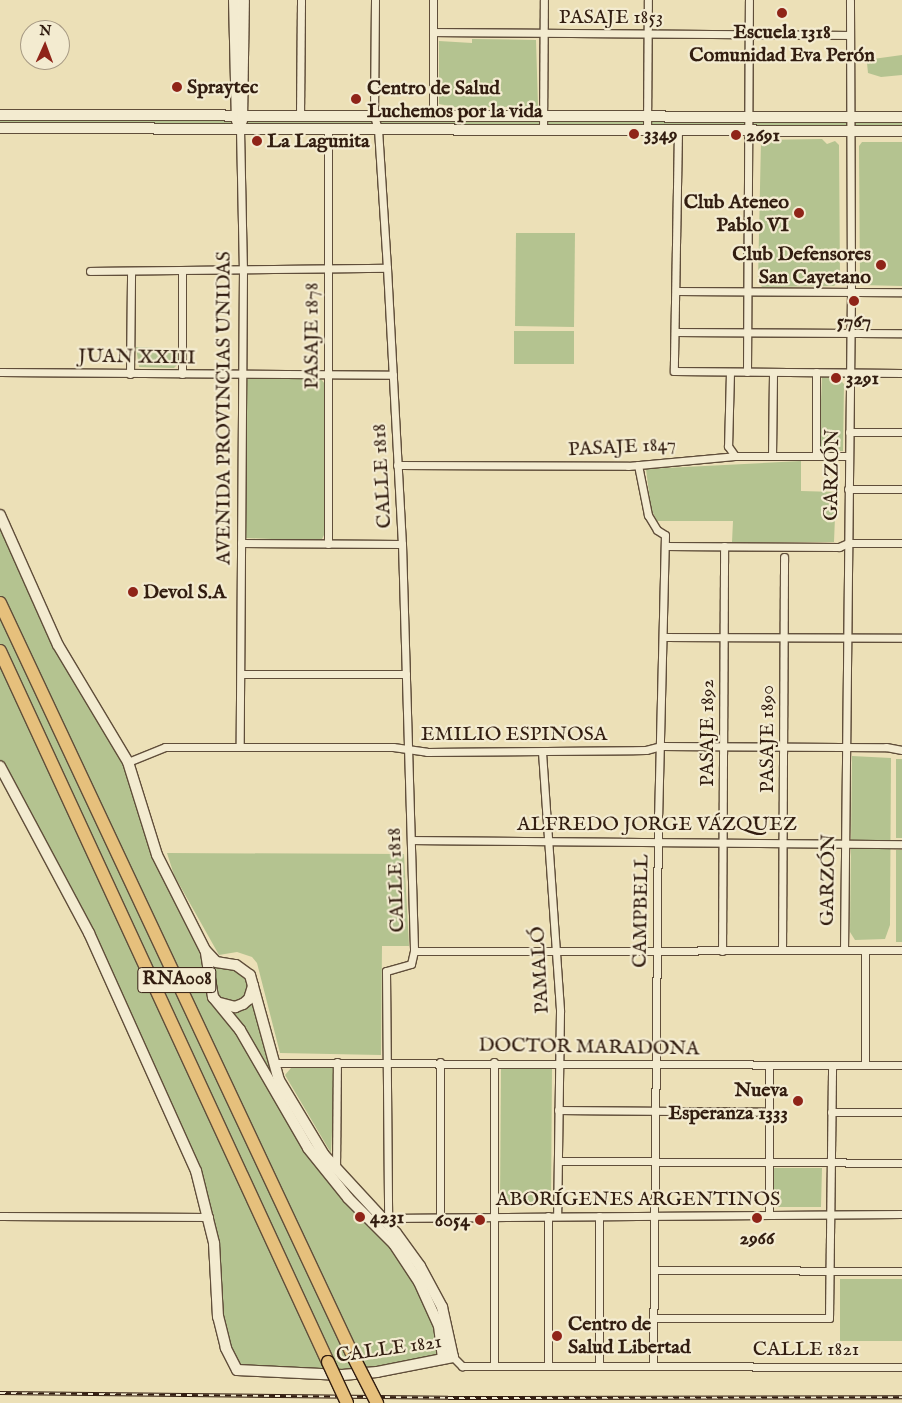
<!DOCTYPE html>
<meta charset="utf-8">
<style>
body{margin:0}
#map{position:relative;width:902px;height:1403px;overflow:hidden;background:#ece0b7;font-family:"IM FELL English",serif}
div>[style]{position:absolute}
.green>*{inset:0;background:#b4c390}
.roads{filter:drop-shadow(1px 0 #604e3a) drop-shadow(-1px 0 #604e3a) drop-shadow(0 1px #604e3a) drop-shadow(0 -1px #604e3a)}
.street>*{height:7px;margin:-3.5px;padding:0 3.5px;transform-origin:3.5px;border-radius:3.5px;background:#f3ebd0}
.secondary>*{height:10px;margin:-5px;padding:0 5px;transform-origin:5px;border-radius:5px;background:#f3ebd0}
.highway>*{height:12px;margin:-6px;padding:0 6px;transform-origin:6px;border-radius:6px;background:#e6c07c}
.rail>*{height:4px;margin-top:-2px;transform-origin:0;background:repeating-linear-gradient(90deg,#f3ebd0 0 5.5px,#321d10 0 11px);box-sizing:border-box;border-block:1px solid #321d10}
.bridges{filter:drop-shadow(1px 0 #321d10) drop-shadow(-1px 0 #321d10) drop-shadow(0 1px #321d10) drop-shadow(0 -1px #321d10)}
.highway-bridge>*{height:12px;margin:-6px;padding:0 6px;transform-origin:6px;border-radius:6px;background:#e6c07c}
.dots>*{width:14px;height:14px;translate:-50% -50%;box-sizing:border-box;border:2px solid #f3ebd0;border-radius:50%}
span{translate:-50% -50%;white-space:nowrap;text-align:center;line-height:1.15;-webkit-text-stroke:4.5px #f3ebd0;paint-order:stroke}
.shield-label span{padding:1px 4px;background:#f3ebd0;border:1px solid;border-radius:4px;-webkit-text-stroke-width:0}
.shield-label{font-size:19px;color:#321d10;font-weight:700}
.street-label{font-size:20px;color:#321d10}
.poi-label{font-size:20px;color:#321d10;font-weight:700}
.left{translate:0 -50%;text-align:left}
.right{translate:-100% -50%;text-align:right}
.north{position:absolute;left:20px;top:20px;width:50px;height:50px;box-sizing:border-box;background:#f3ebd0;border:1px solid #a69983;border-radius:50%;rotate:2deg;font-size:14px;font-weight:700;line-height:20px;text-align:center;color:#321d10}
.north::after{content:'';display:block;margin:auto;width:18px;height:22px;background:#8f2418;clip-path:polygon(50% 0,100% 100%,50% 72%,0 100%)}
</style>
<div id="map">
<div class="green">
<div style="clip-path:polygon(472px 39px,536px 40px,538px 106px,460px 108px,439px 104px,439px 41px,472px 43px)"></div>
<div style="clip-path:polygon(902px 55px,902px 75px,881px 77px,868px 73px,867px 63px,873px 59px)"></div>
<div style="clip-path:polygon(0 115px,902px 117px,902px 131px,0 128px)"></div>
<div style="clip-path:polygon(822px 139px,827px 144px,835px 141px,839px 145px,840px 281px,834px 286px,762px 287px,758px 281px,761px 140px)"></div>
<div style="clip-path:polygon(862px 142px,902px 142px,902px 286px,860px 285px,859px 146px)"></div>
<div style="clip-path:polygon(516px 233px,575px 233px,574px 327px,515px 326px)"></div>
<div style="clip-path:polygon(514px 331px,574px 331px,574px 364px,514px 364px)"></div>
<div style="clip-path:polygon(136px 347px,179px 349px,179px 363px,174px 368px,139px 367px)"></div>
<div style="clip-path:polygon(254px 377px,320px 378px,325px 384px,325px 533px,321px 541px,246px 538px,245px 385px,248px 378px)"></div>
<div style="clip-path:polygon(822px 377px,838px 378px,844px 384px,843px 451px,821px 452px,819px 448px)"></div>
<div style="clip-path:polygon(801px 461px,801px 491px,836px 492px,834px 542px,732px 542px,733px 521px,657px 521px,651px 509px,646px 469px)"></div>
<div style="clip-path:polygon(0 515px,58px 645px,128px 762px,157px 855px,211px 958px,244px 968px,279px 1080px,312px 1137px,432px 1287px,453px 1357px,377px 1372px,237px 1370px,226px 1348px,209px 1217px,143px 1050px,0 766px)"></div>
<div style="clip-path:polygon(852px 756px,891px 758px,890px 925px,885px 939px,855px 940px,850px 932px)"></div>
<div style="clip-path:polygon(896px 759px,902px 759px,902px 838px,896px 838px)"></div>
<div style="clip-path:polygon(896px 850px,902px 850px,902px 942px,896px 942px)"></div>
<div style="clip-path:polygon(167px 853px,404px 854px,409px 946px,382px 946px,381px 1055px,280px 1053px,257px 963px,252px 957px,237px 952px,219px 955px,174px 875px)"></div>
<div style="clip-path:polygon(301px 1065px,331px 1066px,335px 1068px,331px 1153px,285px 1075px,291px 1068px)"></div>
<div style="clip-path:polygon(501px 1067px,552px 1067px,551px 1205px,500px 1205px)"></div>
<div style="clip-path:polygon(773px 1168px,822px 1168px,821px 1207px,773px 1207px)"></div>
<div style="clip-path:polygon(840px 1279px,902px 1279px,902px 1341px,840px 1341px)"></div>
</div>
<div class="roads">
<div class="street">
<div style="left:375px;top:0;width:116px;rotate:90.5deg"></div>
<div style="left:374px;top:116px;width:14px;rotate:73deg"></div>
<div style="left:378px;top:129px;width:139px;rotate:86.3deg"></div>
<div style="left:387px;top:268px;width:276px;rotate:86.9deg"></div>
<div style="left:402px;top:544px;width:407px;rotate:88.3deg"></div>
<div style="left:414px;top:951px;width:13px;rotate:103deg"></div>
<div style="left:411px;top:964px;width:26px;rotate:164deg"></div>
<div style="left:386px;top:971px;width:245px;rotate:89.5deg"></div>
<div style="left:433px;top:0;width:116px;rotate:90deg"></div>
<div style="left:433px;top:32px;width:416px;rotate:0.4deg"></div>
<div style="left:300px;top:116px;width:116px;rotate:-89.5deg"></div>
<div style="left:240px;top:129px;width:140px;rotate:88.8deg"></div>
<div style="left:243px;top:269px;width:478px;rotate:90.4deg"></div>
<div style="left:543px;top:130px;width:130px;rotate:-89.6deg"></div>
<div style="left:647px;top:130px;width:130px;rotate:-89.6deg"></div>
<div style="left:678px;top:130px;width:241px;rotate:91deg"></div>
<div style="left:674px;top:371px;width:228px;rotate:0.5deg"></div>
<div style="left:90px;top:271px;width:297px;rotate:-0.6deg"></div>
<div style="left:676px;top:291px;width:226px;rotate:0.3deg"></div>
<div style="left:675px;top:332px;width:227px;rotate:0.3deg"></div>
<div style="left:0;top:372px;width:393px;rotate:0.4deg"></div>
<div style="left:730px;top:372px;width:74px;rotate:91.5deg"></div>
<div style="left:728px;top:446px;width:12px;rotate:55deg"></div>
<div style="left:747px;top:372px;width:372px;rotate:-89.7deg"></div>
<div style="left:130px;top:374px;width:103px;rotate:-89.4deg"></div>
<div style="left:182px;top:374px;width:103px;rotate:-90deg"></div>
<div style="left:849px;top:432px;width:53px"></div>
<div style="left:772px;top:456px;width:84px;rotate:-89.3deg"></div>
<div style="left:816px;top:456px;width:84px;rotate:-90deg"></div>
<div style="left:397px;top:465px;width:231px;rotate:0.2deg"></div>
<div style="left:628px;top:466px;width:107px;rotate:-5.3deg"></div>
<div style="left:735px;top:456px;width:114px"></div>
<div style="left:638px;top:465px;width:51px;rotate:78.7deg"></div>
<div style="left:648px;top:515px;width:17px;rotate:59deg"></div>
<div style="left:657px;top:530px;width:9px;rotate:32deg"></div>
<div style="left:665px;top:535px;width:279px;rotate:91.4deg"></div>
<div style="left:658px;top:814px;width:552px;rotate:90.52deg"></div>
<div style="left:848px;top:489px;width:54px"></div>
<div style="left:241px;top:543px;width:161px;rotate:0.4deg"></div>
<div style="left:328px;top:544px;width:415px;rotate:-90deg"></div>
<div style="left:665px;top:546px;width:174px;rotate:0.3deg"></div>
<div style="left:839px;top:547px;width:10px;rotate:-24deg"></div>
<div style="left:848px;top:543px;width:54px"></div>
<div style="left:665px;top:637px;width:237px;rotate:0.2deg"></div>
<div style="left:241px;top:674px;width:165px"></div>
<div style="left:542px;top:752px;width:260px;rotate:86deg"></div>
<div style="left:560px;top:1011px;width:205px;rotate:90.8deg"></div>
<div style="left:128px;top:762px;width:40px;rotate:-22deg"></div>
<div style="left:165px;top:747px;width:228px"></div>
<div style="left:393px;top:747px;width:34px;rotate:8deg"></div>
<div style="left:427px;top:752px;width:219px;rotate:-0.5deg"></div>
<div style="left:646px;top:750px;width:16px;rotate:-15deg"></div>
<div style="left:661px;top:746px;width:225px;rotate:0.3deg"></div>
<div style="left:886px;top:747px;width:16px;rotate:11deg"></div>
<div style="left:411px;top:840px;width:491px;rotate:0.5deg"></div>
<div style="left:782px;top:950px;width:393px;rotate:-89.7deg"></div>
<div style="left:844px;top:950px;width:658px;rotate:-89.39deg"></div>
<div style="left:851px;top:292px;width:292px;rotate:-90.2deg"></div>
<div style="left:414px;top:951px;width:488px;rotate:-0.1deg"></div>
<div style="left:722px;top:951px;width:405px;rotate:-89.7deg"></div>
<div style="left:440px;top:1062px;width:154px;rotate:90deg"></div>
<div style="left:494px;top:1062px;width:304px;rotate:90deg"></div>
<div style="left:275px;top:1063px;width:627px;rotate:0.18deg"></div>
<div style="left:865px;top:1065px;width:115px;rotate:-90deg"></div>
<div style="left:558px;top:1110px;width:211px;rotate:0.5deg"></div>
<div style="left:831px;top:1112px;width:71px"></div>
<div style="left:558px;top:1161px;width:344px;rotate:0.3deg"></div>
<div style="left:336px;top:1170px;width:108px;rotate:-89.5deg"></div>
<div style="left:769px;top:1215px;width:149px;rotate:-90deg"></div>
<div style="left:0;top:1216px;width:209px;rotate:0.3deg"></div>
<div style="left:548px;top:1216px;width:150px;rotate:90deg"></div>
<div style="left:385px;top:1218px;width:517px;rotate:-0.44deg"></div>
<div style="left:654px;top:1270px;width:248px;rotate:0.2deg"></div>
<div style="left:653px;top:1318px;width:176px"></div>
<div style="left:829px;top:1318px;width:253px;rotate:-89.3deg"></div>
<div style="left:453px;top:1357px;width:13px;rotate:45deg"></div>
<div style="left:462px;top:1366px;width:440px;rotate:0.1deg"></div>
<div style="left:599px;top:1366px;width:150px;rotate:-90deg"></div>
</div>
<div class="secondary">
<div style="left:234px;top:0;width:121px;rotate:88.6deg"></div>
<div style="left:0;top:115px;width:902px;rotate:0.13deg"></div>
<div style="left:242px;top:121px;width:121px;rotate:-89.1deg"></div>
<div style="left:0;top:128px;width:902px;rotate:0.19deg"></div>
<div style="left:0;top:515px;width:142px;rotate:66deg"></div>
<div style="left:58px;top:645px;width:136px;rotate:59.1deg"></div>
<div style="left:128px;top:762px;width:97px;rotate:72.7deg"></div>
<div style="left:157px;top:855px;width:106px;rotate:63.2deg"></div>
<div style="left:205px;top:950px;width:16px;rotate:47deg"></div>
<div style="left:216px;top:962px;width:20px;rotate:9deg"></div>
<div style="left:236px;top:965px;width:17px;rotate:36deg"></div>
<div style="left:250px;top:975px;width:109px;rotate:74.6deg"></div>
<div style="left:279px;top:1080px;width:87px;rotate:59deg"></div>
<div style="left:324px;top:1155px;width:106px;rotate:47.3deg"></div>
<div style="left:396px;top:1233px;width:41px;rotate:54deg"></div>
<div style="left:420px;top:1266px;width:47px;rotate:61.8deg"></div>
<div style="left:442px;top:1307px;width:51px;rotate:77.6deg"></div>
<div style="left:453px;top:1357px;width:77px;rotate:168.8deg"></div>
<div style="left:377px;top:1372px;width:35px;rotate:175deg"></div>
<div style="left:342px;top:1375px;width:105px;rotate:-177.3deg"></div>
<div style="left:237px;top:1370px;width:25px;rotate:-117deg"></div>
<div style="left:226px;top:1348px;width:32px;rotate:-104deg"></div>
<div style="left:218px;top:1317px;width:74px;rotate:-93.1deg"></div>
<div style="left:214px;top:1243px;width:74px;rotate:-104deg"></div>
<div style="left:196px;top:1171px;width:261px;rotate:-114.2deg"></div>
<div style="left:89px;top:933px;width:189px;rotate:-118.1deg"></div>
<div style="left:206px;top:953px;width:45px;rotate:81deg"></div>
<div style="left:213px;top:997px;width:43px;rotate:50.7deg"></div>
<div style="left:240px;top:1030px;width:136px;rotate:60deg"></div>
<div style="left:308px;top:1148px;width:64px;rotate:51.3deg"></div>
<div style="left:348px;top:1198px;width:65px;rotate:45deg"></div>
<div style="left:394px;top:1244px;width:45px;rotate:56.7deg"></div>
<div style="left:419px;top:1282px;width:48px;rotate:65.6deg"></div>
<div style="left:439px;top:1326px;width:33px;rotate:83deg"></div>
<div style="left:220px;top:1003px;width:16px;rotate:15deg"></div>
<div style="left:235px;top:1007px;width:9px;rotate:-21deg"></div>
<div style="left:243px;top:1004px;width:8px;rotate:-40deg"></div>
<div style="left:249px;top:999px;width:14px;rotate:-73deg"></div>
</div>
<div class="highway">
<div style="left:0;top:603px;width:834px;rotate:64.88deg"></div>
<div style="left:0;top:651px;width:783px;rotate:65.24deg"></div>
</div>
</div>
<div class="rail">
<div style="left:0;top:1393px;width:448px;rotate:0.6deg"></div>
<div style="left:448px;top:1398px;width:454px;rotate:-0.1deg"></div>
</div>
<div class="bridges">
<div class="highway-bridge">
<div style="left:354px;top:1358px;width:51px;rotate:62.9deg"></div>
<div style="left:328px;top:1362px;width:45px;rotate:65.1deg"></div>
</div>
</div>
<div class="dots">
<div style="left:782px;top:13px;background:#8f2418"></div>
<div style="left:177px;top:87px;background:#8f2418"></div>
<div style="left:356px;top:99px;background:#8f2418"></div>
<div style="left:634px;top:134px;background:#8f2418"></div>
<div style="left:736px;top:135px;background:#8f2418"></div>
<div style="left:257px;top:141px;background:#8f2418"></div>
<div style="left:799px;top:213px;background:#8f2418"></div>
<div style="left:881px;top:265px;background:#8f2418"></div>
<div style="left:854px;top:301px;background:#8f2418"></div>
<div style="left:836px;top:378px;background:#8f2418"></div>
<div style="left:133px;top:592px;background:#8f2418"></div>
<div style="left:798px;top:1101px;background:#8f2418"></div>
<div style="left:360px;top:1217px;background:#8f2418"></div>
<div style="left:757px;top:1218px;background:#8f2418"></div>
<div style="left:480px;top:1220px;background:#8f2418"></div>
<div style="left:557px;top:1336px;background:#8f2418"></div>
</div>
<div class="shield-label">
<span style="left:177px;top:980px">RNA008</span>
</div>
<div class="street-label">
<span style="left:611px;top:17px">PASAJE 1853</span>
<span style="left:312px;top:336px;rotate:-90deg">PASAJE 1878</span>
<span style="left:137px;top:357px;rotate:1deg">JUAN XXIII</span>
<span style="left:224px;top:408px;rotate:-90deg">AVENIDA PROVINCIAS UNIDAS</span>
<span style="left:622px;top:447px;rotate:-3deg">PASAJE 1847</span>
<span style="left:832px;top:475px;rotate:-89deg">GARZÓN</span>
<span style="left:382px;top:476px;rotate:-93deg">CALLE 1818</span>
<span style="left:707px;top:733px;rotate:-90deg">PASAJE 1892</span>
<span style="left:514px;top:734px">EMILIO ESPINOSA</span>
<span style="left:767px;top:739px;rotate:-90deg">PASAJE 1890</span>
<span style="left:657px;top:824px">ALFREDO JORGE VÁZQUEZ</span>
<span style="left:396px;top:880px;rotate:-92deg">CALLE 1818</span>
<span style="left:828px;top:880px;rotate:-89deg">GARZÓN</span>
<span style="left:641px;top:911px;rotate:-89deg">CAMPBELL</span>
<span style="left:540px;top:970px;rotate:-93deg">PAMALÓ</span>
<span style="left:589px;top:1047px;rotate:1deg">DOCTOR MARADONA</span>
<span style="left:638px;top:1199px">ABORÍGENES ARGENTINOS</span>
<span style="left:389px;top:1349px;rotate:-8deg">CALLE 1821</span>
<span style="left:806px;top:1349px">CALLE 1821</span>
</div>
<div class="poi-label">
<span style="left:782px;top:44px">Escuela 1318<br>Comunidad Eva Perón</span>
<span class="left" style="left:187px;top:87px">Spraytec</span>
<span class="left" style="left:367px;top:100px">Centro de Salud<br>Luchemos por la vida</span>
<span class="left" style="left:644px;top:134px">3349</span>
<span class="left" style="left:746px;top:135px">2691</span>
<span class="left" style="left:267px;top:141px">La Lagunita</span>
<span class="right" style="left:789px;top:214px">Club Ateneo<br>Pablo VI</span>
<span class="right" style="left:871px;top:266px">Club Defensores<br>San Cayetano</span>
<span style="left:854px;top:321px">5767</span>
<span class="left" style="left:846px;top:378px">3291</span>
<span class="left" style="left:143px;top:592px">Devol S.A</span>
<span class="right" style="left:788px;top:1102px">Nueva<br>Esperanza 1333</span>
<span class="left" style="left:370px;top:1217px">4231</span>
<span class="right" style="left:470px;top:1220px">6054</span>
<span style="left:757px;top:1238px">2966</span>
<span class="left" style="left:568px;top:1336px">Centro de<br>Salud Libertad</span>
</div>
<div class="north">N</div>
</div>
